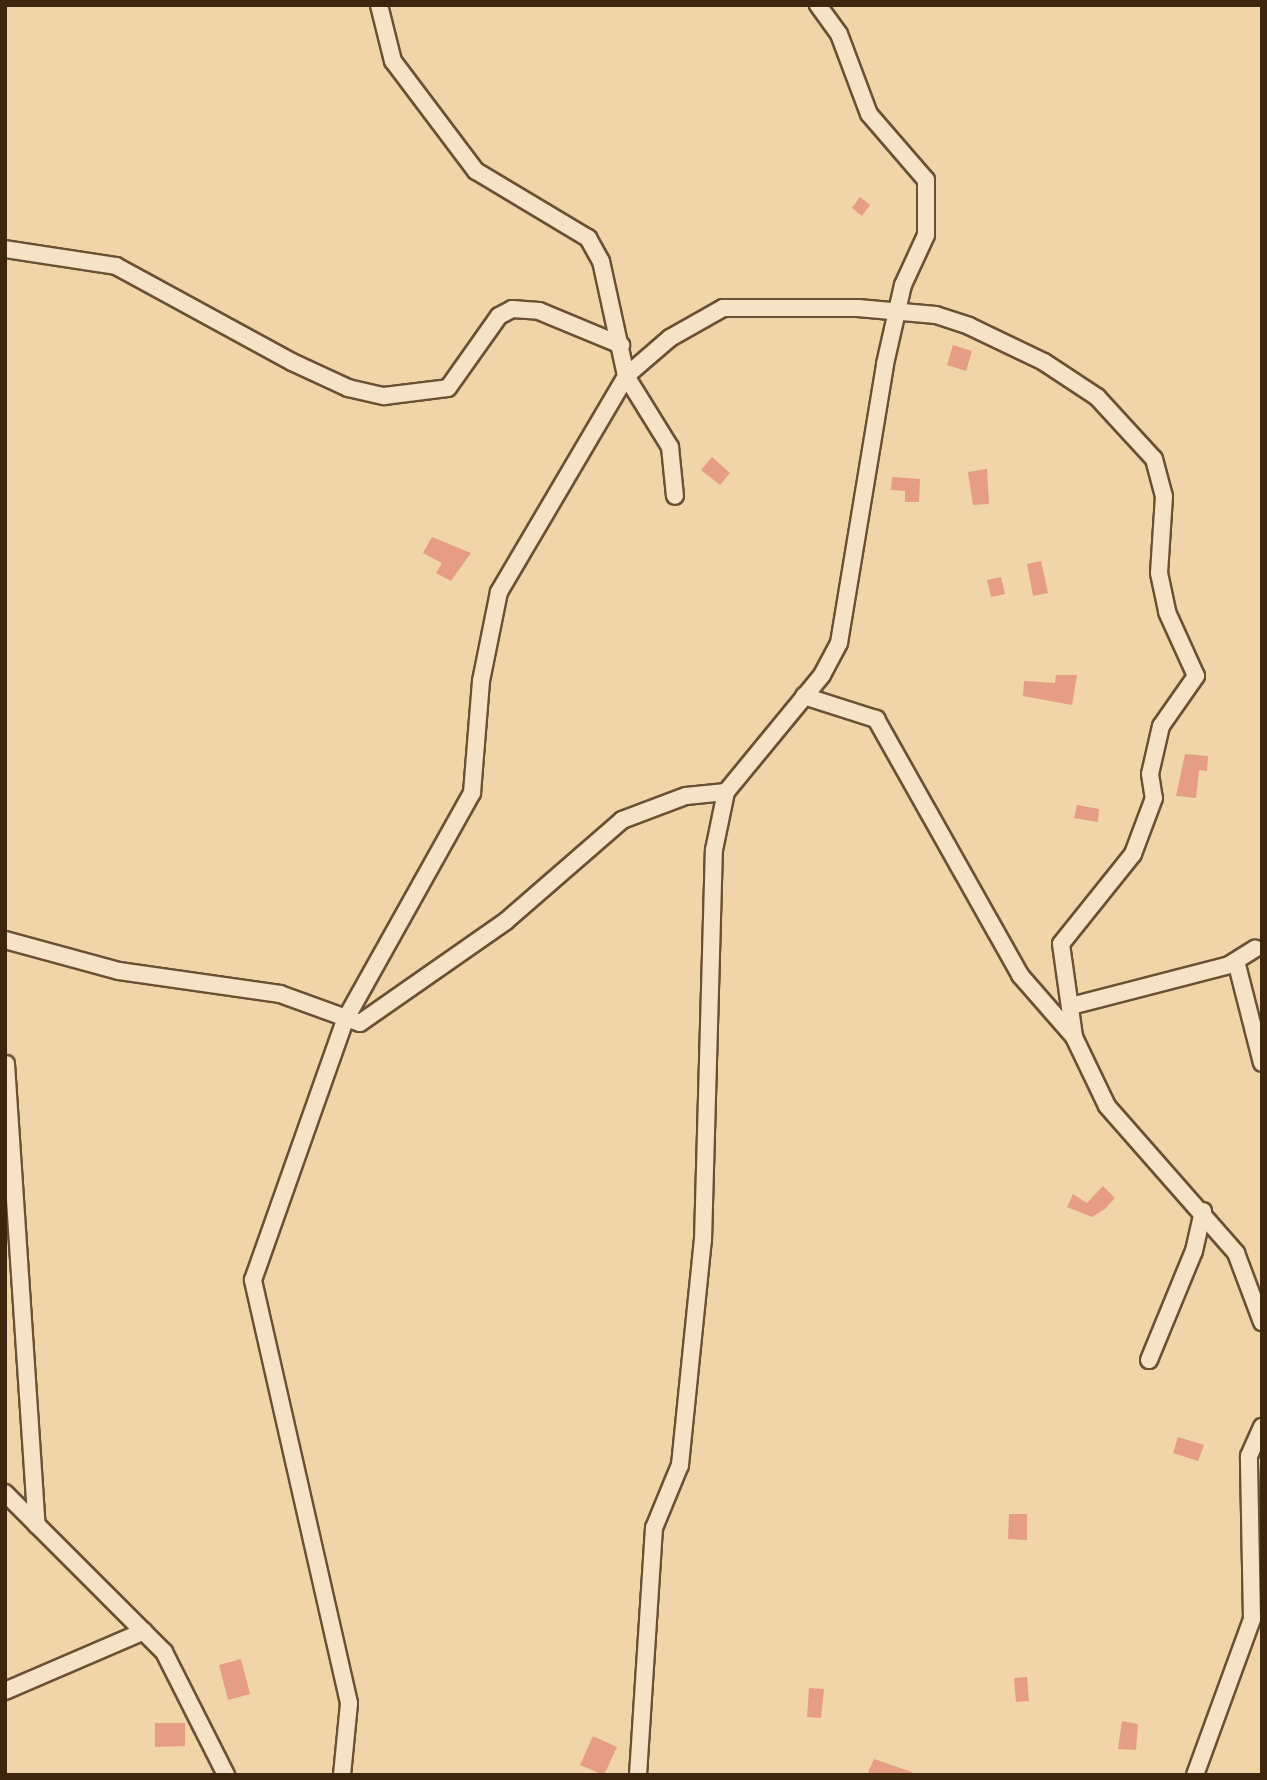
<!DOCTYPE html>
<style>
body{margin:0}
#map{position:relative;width:1267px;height:1780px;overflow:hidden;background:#f1d4a7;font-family:"IM FELL DW Pica",serif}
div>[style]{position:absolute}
.building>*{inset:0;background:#e59e85}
.roads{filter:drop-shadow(2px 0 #6b5134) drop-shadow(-2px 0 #6b5134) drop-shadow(0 2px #6b5134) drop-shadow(0 -2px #6b5134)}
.minor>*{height:16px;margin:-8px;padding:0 8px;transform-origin:8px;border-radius:8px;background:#f6e3c6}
span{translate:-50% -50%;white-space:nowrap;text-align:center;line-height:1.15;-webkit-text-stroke:5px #f6e3c6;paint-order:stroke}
.frame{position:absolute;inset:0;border:7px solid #3e250e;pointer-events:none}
</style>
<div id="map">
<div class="building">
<div style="clip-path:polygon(860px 197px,870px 205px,862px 216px,852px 208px)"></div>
<div style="clip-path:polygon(953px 345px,972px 351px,966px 371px,947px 365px)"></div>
<div style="clip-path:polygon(712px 457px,730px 473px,720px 485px,701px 470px)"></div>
<div style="clip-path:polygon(987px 469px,989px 504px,973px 505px,968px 472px)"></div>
<div style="clip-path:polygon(892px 477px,920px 479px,919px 502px,905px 502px,905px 491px,891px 490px)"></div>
<div style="clip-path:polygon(432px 537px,471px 553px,451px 581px,436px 573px,442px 563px,423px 553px)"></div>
<div style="clip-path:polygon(1041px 561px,1048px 593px,1033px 596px,1027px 564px)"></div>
<div style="clip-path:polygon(1001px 577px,1005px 594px,991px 597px,987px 580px)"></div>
<div style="clip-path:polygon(1056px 675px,1077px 675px,1072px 705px,1023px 696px,1024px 681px,1055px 683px)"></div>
<div style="clip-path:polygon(1185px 754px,1208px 756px,1207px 771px,1199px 770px,1196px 798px,1176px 796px)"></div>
<div style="clip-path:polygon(1077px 805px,1099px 809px,1098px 822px,1074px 818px)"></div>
<div style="clip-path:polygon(1103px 1186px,1115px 1198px,1105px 1209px,1092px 1217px,1067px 1207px,1073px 1194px,1087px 1203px)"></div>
<div style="clip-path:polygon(1178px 1437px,1204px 1445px,1198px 1461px,1173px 1453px)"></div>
<div style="clip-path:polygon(1009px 1514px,1027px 1514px,1027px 1540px,1008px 1539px)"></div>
<div style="clip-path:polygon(241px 1659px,250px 1694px,228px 1700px,219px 1665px)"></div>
<div style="clip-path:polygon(1027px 1677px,1029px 1701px,1016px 1702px,1014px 1678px)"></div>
<div style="clip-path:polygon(809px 1688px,824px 1689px,821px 1718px,807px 1717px)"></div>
<div style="clip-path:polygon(1122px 1721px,1138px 1724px,1136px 1750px,1118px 1749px)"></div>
<div style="clip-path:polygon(155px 1723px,185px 1723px,185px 1746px,155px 1747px)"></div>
<div style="clip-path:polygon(593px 1736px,617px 1747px,604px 1775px,580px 1765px)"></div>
<div style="clip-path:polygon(874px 1759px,912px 1772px,911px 1775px,867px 1775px)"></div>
</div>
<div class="roads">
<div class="minor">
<div style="left:379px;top:5px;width:58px;rotate:76deg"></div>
<div style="left:393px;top:61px;width:138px;rotate:53deg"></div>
<div style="left:476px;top:171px;width:131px;rotate:30.9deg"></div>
<div style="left:588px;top:238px;width:26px;rotate:61deg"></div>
<div style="left:601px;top:261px;width:118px;rotate:77.7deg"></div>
<div style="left:626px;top:376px;width:84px;rotate:58.2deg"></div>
<div style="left:670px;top:447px;width:49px;rotate:84.2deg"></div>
<div style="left:5px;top:249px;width:112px;rotate:8.7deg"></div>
<div style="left:116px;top:266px;width:200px;rotate:28.6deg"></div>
<div style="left:292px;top:362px;width:62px;rotate:24.9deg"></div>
<div style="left:348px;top:388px;width:37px;rotate:13deg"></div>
<div style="left:384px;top:396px;width:64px;rotate:-7.1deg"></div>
<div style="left:448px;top:388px;width:88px;rotate:-54.7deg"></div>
<div style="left:499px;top:316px;width:15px;rotate:-28deg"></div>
<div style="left:512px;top:309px;width:27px;rotate:4deg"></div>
<div style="left:539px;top:311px;width:89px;rotate:22.5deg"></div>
<div style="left:804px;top:696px;width:76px;rotate:17.7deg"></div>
<div style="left:876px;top:719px;width:294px;rotate:60.6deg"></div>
<div style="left:1020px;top:975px;width:82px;rotate:48.9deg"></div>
<div style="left:1074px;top:1037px;width:76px;rotate:64.4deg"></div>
<div style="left:1107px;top:1106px;width:196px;rotate:48.7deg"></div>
<div style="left:1236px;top:1253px;width:74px;rotate:69.4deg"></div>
<div style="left:5px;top:940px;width:118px;rotate:15.2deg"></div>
<div style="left:119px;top:971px;width:163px;rotate:8.1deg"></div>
<div style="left:280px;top:994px;width:85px;rotate:19.9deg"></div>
<div style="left:360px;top:1023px;width:178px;rotate:-34.9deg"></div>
<div style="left:506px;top:921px;width:154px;rotate:-41deg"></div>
<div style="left:622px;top:820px;width:68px;rotate:-20.6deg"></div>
<div style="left:686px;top:796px;width:40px;rotate:-5.7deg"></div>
<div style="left:726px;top:792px;width:151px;rotate:-50.6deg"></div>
<div style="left:822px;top:675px;width:36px;rotate:-62deg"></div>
<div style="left:839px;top:643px;width:283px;rotate:-80.6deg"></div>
<div style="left:885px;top:364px;width:81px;rotate:-77.2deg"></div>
<div style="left:903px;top:285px;width:55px;rotate:-65.3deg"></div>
<div style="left:926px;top:235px;width:55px;rotate:-90deg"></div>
<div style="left:926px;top:180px;width:87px;rotate:-130.8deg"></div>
<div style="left:869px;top:114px;width:85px;rotate:-110.6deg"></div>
<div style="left:839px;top:34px;width:36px;rotate:-126deg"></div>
<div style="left:1236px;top:961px;width:105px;rotate:75.7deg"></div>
<div style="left:1071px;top:1006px;width:163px;rotate:-14.5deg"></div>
<div style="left:1229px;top:965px;width:31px;rotate:-32deg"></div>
<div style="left:6px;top:1064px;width:462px;rotate:86.2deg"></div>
<div style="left:1149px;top:1360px;width:118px;rotate:-67.6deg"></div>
<div style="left:1194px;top:1251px;width:41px;rotate:-77.3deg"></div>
<div style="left:5px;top:1493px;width:225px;rotate:45deg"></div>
<div style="left:164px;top:1652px;width:138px;rotate:63.2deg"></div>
<div style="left:5px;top:1691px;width:151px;rotate:-23.3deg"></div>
<div style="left:342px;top:1775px;width:72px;rotate:-84.4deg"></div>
<div style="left:349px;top:1703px;width:434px;rotate:-102.8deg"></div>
<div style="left:253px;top:1280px;width:276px;rotate:-70.5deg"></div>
<div style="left:345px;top:1020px;width:260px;rotate:-60.8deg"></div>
<div style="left:472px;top:793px;width:112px;rotate:-85.4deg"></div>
<div style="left:481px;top:681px;width:91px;rotate:-78.6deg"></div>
<div style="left:499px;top:592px;width:251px;rotate:-59.5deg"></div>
<div style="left:626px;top:376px;width:58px;rotate:-40.8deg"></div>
<div style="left:670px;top:338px;width:61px;rotate:-29.5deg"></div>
<div style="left:723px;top:308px;width:135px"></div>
<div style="left:858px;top:308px;width:78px;rotate:5.1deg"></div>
<div style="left:936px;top:315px;width:35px;rotate:18deg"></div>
<div style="left:969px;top:326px;width:83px;rotate:25.6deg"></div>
<div style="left:1044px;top:362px;width:64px;rotate:33.4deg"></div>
<div style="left:1097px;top:397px;width:84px;rotate:47.4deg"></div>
<div style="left:1154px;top:459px;width:38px;rotate:75deg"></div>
<div style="left:1164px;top:496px;width:77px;rotate:93.7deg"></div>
<div style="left:1159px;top:573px;width:40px;rotate:78deg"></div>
<div style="left:1167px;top:612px;width:70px;rotate:65.6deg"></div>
<div style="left:1196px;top:676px;width:61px;rotate:125deg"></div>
<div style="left:1161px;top:726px;width:49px;rotate:102.9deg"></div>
<div style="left:1150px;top:774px;width:24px;rotate:81deg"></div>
<div style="left:1154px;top:798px;width:60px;rotate:110.6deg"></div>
<div style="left:1133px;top:854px;width:115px;rotate:128.7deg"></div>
<div style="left:1061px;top:944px;width:94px;rotate:82deg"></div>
<div style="left:638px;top:1775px;width:248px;rotate:-86.3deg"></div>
<div style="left:654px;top:1528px;width:68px;rotate:-67.6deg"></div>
<div style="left:680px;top:1465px;width:226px;rotate:-84.2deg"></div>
<div style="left:703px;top:1240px;width:390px;rotate:-88.4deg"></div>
<div style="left:714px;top:850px;width:59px;rotate:-78.3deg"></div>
<div style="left:1195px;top:1775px;width:166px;rotate:-69.9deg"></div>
<div style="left:1252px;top:1619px;width:163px;rotate:-91.1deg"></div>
<div style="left:1249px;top:1456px;width:32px;rotate:-66deg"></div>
</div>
</div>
<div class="frame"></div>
</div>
